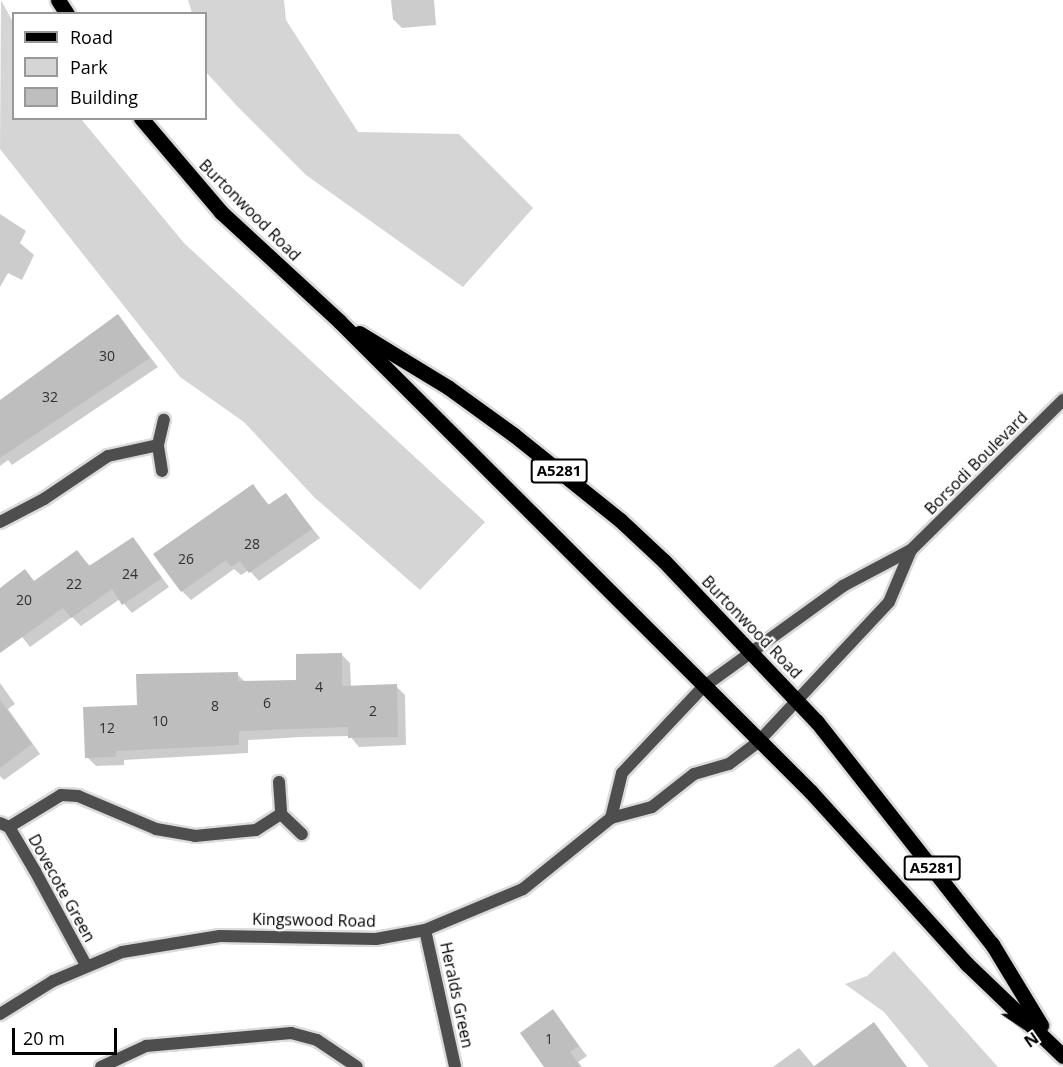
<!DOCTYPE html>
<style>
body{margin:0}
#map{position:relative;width:1063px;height:1067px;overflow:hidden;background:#fff;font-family:"Open Sans",sans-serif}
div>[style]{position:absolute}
.green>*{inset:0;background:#d5d5d5}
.shadow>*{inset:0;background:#0003}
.building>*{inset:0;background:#bebebe}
.roads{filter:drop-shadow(2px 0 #dbdbdb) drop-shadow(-2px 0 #dbdbdb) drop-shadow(0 2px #dbdbdb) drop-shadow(0 -2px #dbdbdb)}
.street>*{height:12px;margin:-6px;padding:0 6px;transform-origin:6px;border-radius:6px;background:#4e4e4e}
.primary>*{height:15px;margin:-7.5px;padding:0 7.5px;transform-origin:7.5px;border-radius:7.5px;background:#000}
span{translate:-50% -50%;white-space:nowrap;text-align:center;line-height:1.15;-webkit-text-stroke:4.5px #fff;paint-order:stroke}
.number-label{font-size:14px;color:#303030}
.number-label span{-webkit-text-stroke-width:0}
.shield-label span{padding:2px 4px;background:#fff;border:2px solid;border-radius:4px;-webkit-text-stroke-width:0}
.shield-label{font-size:15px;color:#000;font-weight:700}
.street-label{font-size:16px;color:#000}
.legend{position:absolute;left:12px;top:12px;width:195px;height:108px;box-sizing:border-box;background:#fff;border:2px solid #999;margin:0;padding:8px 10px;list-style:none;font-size:18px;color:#000}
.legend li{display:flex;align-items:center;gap:12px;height:30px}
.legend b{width:30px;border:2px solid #999}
.north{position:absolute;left:991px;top:995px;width:60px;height:60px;-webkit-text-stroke:4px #fff;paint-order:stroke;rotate:145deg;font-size:16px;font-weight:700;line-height:24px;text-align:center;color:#000}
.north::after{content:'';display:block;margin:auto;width:21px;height:27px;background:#000;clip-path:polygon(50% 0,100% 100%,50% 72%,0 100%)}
.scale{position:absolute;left:12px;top:1028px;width:105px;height:27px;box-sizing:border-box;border:3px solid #000;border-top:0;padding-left:8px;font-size:18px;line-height:21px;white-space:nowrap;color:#000;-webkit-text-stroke:4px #fff;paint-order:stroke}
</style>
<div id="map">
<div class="green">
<div style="clip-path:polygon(1px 0,13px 22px,14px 118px,81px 119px,184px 243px,485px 522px,420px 590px,314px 497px,244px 422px,180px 377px,0 149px)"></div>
<div style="clip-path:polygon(188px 0,284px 0,286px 20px,358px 132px,459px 134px,533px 208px,463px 287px,306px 175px,237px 106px,206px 72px,206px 14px,192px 13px)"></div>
<div style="clip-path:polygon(894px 951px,998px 1067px,929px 1067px,884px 1012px,845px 984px,867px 976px)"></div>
</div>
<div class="shadow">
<div style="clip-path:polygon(391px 0,434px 0,436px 25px,402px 28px,393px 19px)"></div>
<div style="clip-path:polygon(0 214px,26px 231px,20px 243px,34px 255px,22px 280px,8px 273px,0 287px)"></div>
<div style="clip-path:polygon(118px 316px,158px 367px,12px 465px,8px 460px,0 466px,0 401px)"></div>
<div style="clip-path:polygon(253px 486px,270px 506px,286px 495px,320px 538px,259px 581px,249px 570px,241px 575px,234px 569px,191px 600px,182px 591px)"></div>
<div style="clip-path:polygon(133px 539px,169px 587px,132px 613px,120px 599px,81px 626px,72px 617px,30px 647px,0 609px,0 590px,25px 571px,35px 582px,77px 552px,91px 567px)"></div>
<div style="clip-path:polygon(341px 654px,350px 663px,351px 687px,396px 686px,405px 695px,406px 745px,359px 747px,350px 736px,301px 737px,248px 740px,248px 753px,124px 760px,124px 765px,96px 766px,87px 757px,139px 707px,237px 674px,246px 683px,298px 681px)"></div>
<div style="clip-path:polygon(0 683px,15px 704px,8px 709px,40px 754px,4px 780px,0 776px)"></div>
<div style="clip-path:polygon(553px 1011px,587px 1056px,578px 1062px,582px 1067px,545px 1067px)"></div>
<div style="clip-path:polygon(874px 1024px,907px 1067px,815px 1067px)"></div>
<div style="clip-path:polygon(799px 1048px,815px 1067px,773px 1067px)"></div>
</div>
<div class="building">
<div style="clip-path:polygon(118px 314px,150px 358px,0 458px,0 400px)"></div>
<div style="clip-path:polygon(253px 484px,268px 505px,286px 493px,312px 529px,249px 573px,240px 561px,231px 567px,226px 560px,181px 592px,153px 554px)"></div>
<div style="clip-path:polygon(133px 537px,162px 578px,122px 605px,112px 589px,71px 618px,63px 608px,0 653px,0 588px,25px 569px,34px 581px,77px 550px,89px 566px)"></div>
<div style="clip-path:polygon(342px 653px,342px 686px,397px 684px,398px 737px,348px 738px,348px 727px,239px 731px,239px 745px,116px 751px,116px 757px,85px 758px,83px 707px,137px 705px,136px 674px,238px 672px,238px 681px,296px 680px,296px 654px)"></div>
<div style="clip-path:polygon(0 700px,32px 744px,0 768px)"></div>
<div style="clip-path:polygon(553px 1009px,579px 1046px,570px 1052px,581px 1067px,544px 1067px,520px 1033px)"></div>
<div style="clip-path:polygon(874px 1022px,907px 1067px,813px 1067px)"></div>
</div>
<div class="roads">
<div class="street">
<div style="left:162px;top:471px;width:26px;rotate:-99deg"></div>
<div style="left:158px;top:445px;width:26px;rotate:-77deg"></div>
<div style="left:0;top:522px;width:50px;rotate:-27.6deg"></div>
<div style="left:44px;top:499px;width:77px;rotate:-33.9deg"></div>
<div style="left:108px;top:456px;width:51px;rotate:-12.4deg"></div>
<div style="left:279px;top:782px;width:32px;rotate:86deg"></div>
<div style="left:281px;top:814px;width:29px;rotate:44deg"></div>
<div style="left:611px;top:818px;width:46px;rotate:-76.3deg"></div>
<div style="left:622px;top:773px;width:118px;rotate:-46.7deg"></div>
<div style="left:703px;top:687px;width:173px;rotate:-35.8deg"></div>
<div style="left:843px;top:586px;width:77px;rotate:-27.9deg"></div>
<div style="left:911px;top:550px;width:214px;rotate:-44.6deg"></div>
<div style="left:0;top:823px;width:10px;rotate:24deg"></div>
<div style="left:9px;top:827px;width:51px;rotate:59.4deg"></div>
<div style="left:35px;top:871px;width:107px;rotate:61.5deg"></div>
<div style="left:9px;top:827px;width:61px;rotate:-31.6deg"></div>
<div style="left:61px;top:795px;width:17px;rotate:3deg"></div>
<div style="left:78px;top:796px;width:85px;rotate:22.9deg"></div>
<div style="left:156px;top:829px;width:40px;rotate:10deg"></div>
<div style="left:195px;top:836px;width:61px;rotate:-5.6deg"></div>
<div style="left:256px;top:830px;width:30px;rotate:-33deg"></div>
<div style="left:425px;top:930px;width:140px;rotate:77.6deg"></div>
<div style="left:0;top:1014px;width:62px;rotate:-31.9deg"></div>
<div style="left:53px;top:981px;width:75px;rotate:-22.8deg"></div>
<div style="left:122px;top:952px;width:99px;rotate:-9.3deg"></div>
<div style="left:220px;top:936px;width:156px;rotate:1.1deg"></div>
<div style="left:376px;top:939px;width:50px;rotate:-10.4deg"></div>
<div style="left:425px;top:930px;width:106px;rotate:-22.7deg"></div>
<div style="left:523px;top:889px;width:113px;rotate:-38.9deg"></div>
<div style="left:611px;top:818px;width:42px;rotate:-15deg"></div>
<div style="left:652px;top:807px;width:53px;rotate:-38.2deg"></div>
<div style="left:694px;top:774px;width:36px;rotate:-16deg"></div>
<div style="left:729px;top:764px;width:38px;rotate:-37deg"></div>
<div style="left:759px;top:741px;width:190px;rotate:-46.9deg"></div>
<div style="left:889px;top:602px;width:56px;rotate:-67.1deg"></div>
<div style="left:101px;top:1067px;width:50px;rotate:-25deg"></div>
<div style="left:146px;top:1046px;width:146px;rotate:-5.1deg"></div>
<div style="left:291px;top:1033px;width:27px;rotate:15deg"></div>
<div style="left:317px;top:1040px;width:48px;rotate:34deg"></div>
</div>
<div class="primary">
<div style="left:58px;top:0;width:17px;rotate:57deg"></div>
<div style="left:141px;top:118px;width:123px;rotate:49.6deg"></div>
<div style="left:221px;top:212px;width:161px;rotate:42.7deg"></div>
<div style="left:339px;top:321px;width:667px;rotate:44.94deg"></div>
<div style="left:811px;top:792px;width:232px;rotate:47.8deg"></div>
<div style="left:967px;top:964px;width:133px;rotate:43.8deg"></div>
<div style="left:359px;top:333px;width:105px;rotate:31.4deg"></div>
<div style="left:449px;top:388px;width:80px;rotate:35.9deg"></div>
<div style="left:514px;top:435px;width:136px;rotate:38.7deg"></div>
<div style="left:620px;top:520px;width:60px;rotate:43deg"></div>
<div style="left:664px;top:561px;width:222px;rotate:46.5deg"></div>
<div style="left:817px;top:722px;width:283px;rotate:51.8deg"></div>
<div style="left:992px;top:944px;width:95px;rotate:58.8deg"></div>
</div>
</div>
<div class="number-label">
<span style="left:107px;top:356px">30</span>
<span style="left:50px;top:397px">32</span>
<span style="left:252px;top:544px">28</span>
<span style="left:186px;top:559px">26</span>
<span style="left:130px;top:574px">24</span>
<span style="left:74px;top:584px">22</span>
<span style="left:24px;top:600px">20</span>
<span style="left:319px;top:687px">4</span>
<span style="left:267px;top:703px">6</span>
<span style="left:215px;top:706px">8</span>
<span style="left:373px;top:711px">2</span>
<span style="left:160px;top:721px">10</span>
<span style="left:107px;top:728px">12</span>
<span style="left:549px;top:1039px">1</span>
</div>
<div class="shield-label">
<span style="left:559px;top:471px">A5281</span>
<span style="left:932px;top:868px">A5281</span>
</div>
<div class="street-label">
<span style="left:250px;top:210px;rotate:45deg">Burtonwood Road</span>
<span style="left:976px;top:463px;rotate:-45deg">Borsodi Boulevard</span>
<span style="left:752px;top:627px;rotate:46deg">Burtonwood Road</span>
<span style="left:62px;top:888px;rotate:61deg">Dovecote Green</span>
<span style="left:314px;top:920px;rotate:1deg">Kingswood Road</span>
<span style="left:457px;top:995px;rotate:78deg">Heralds Green</span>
</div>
<ul class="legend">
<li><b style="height:8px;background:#000"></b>Road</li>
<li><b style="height:16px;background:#d5d5d5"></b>Park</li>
<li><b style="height:16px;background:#bebebe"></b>Building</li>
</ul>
<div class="north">N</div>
<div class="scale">20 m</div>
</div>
